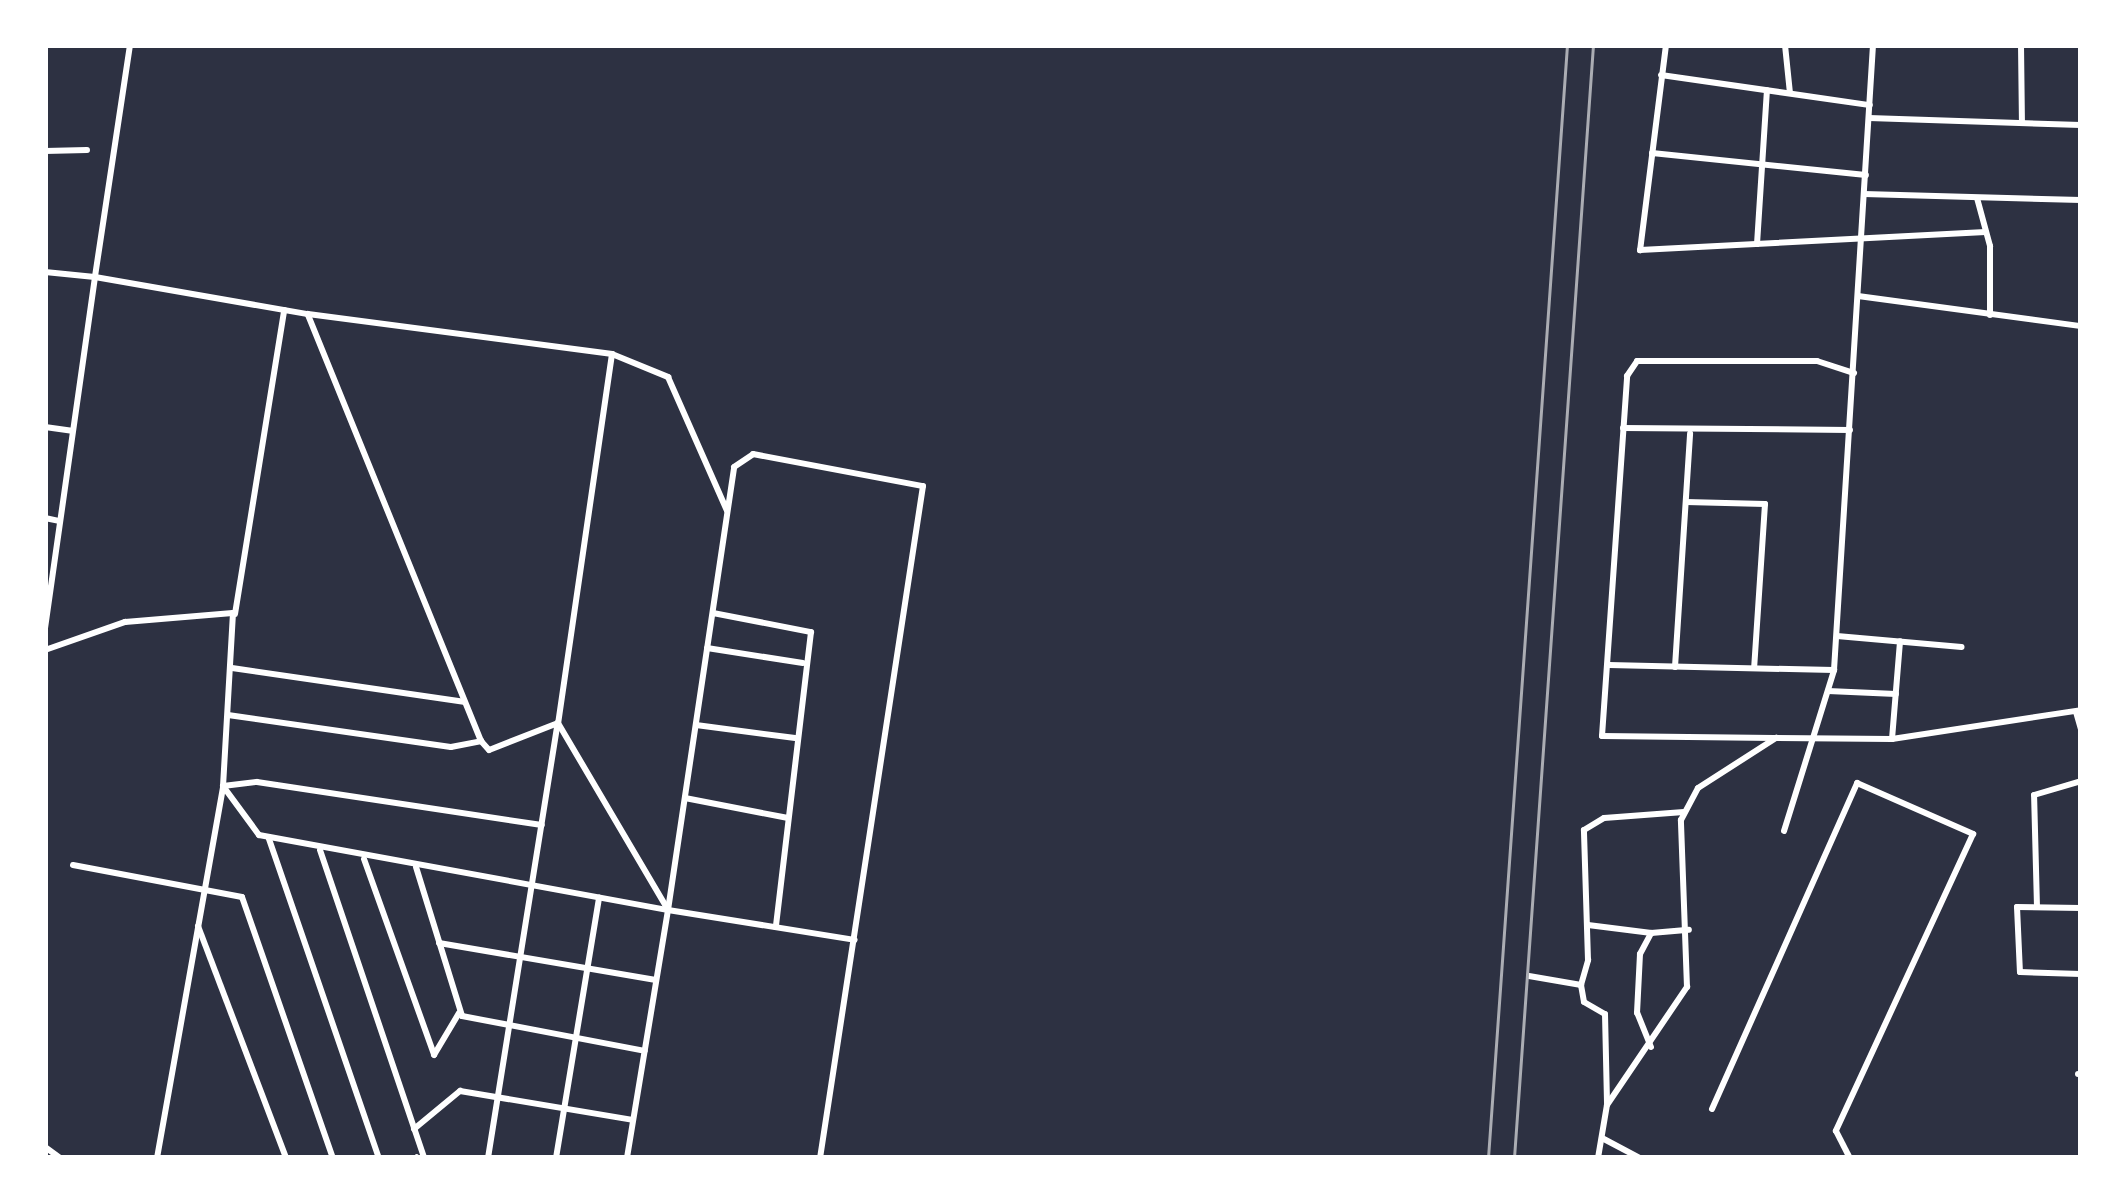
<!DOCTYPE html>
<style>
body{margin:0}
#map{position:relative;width:2126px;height:1203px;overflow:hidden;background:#2d3142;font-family:"DejaVu Sans",sans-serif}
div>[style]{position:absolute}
.minor>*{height:6px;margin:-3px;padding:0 3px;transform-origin:3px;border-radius:3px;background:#fff}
.rail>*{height:2.5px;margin:-1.25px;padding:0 1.25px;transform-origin:1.25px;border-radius:1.25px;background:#abadb3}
span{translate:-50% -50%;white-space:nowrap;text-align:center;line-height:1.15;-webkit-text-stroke:8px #fff;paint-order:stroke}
.frame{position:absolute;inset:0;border:48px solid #fff;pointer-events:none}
</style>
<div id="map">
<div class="minor">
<div style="left:130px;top:45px;width:235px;rotate:98.6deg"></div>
<div style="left:95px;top:277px;width:216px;rotate:9.9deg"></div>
<div style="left:1666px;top:45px;width:207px;rotate:97.2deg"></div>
<div style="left:1640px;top:250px;width:346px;rotate:-3deg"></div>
<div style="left:1785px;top:45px;width:48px;rotate:84.1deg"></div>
<div style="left:2021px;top:45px;width:78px;rotate:89.3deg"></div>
<div style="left:1661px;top:75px;width:211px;rotate:8.2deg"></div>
<div style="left:1869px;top:118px;width:212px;rotate:1.9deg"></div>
<div style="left:45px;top:151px;width:42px;rotate:-1.4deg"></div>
<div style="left:1652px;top:153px;width:215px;rotate:5.9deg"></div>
<div style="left:1864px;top:194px;width:217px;rotate:1.6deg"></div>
<div style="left:1977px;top:198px;width:50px;rotate:74.8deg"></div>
<div style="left:1990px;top:246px;width:69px;rotate:90deg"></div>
<div style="left:1757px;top:244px;width:154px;rotate:-86.3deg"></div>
<div style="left:45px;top:272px;width:50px;rotate:5.7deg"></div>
<div style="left:95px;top:277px;width:357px;rotate:98.1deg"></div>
<div style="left:1858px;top:296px;width:225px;rotate:7.7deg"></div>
<div style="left:308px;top:314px;width:307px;rotate:7.5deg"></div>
<div style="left:612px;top:354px;width:373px;rotate:98.3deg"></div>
<div style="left:558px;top:723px;width:74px;rotate:158.6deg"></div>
<div style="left:489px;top:750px;width:12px;rotate:-132deg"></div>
<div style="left:481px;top:741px;width:461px;rotate:-112.1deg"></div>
<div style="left:612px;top:354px;width:61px;rotate:22.3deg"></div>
<div style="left:668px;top:377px;width:146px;rotate:66.2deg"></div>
<div style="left:45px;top:427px;width:27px;rotate:8deg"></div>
<div style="left:1623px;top:428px;width:227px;rotate:0.5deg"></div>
<div style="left:1686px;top:502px;width:79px;rotate:1.5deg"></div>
<div style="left:1765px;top:504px;width:164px;rotate:93.8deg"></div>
<div style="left:45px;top:518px;width:14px;rotate:12deg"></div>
<div style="left:713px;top:613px;width:100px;rotate:11deg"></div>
<div style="left:811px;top:632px;width:297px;rotate:96.8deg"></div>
<div style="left:235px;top:614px;width:308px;rotate:-80.8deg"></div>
<div style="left:1837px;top:636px;width:125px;rotate:5deg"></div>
<div style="left:707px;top:648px;width:97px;rotate:8.9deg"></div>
<div style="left:45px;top:650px;width:85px;rotate:-19.3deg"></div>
<div style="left:125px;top:622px;width:108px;rotate:-4.8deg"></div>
<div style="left:233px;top:613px;width:173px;rotate:93.3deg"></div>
<div style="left:223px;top:786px;width:61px;rotate:53.7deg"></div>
<div style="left:259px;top:835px;width:416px;rotate:10.4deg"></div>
<div style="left:668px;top:910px;width:251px;rotate:99.4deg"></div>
<div style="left:1609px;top:665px;width:225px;rotate:1.3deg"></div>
<div style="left:1675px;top:667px;width:234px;rotate:-86.3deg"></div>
<div style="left:232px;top:668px;width:234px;rotate:8.3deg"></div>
<div style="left:1828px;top:691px;width:68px;rotate:2.5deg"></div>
<div style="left:2076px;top:712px;width:19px;rotate:74deg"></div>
<div style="left:228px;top:715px;width:225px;rotate:8.2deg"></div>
<div style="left:451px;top:747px;width:31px;rotate:-11deg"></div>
<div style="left:696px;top:725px;width:100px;rotate:7.5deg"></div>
<div style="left:1774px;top:738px;width:172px;rotate:-179.3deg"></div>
<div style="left:1602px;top:736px;width:361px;rotate:-86deg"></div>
<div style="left:1627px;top:376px;width:18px;rotate:-56deg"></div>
<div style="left:1637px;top:361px;width:180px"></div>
<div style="left:1817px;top:361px;width:39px;rotate:18deg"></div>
<div style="left:1892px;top:739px;width:98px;rotate:-85.3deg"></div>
<div style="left:685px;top:798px;width:105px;rotate:11deg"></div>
<div style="left:1784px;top:831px;width:169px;rotate:-72.7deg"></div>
<div style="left:1834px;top:670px;width:626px;rotate:-86.43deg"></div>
<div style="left:269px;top:839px;width:337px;rotate:71deg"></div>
<div style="left:320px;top:850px;width:325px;rotate:71.3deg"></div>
<div style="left:364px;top:859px;width:208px;rotate:70.3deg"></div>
<div style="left:434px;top:1055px;width:49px;rotate:-59.2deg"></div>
<div style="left:73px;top:865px;width:172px;rotate:10.7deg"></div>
<div style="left:242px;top:897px;width:276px;rotate:70.8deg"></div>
<div style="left:416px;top:867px;width:156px;rotate:72.8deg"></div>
<div style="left:462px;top:1016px;width:186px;rotate:10.8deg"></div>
<div style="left:2037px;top:907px;width:112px;rotate:-91.5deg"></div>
<div style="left:2034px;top:795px;width:49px;rotate:-16.6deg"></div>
<div style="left:2081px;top:908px;width:64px;rotate:-179.1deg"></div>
<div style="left:2017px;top:907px;width:65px;rotate:87.4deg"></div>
<div style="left:2020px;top:972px;width:61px;rotate:1.9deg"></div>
<div style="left:668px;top:910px;width:189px;rotate:9.1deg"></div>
<div style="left:1588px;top:925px;width:64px;rotate:7.2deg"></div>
<div style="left:198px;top:926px;width:248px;rotate:69.2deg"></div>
<div style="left:439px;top:943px;width:220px;rotate:9.7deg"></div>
<div style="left:1529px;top:976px;width:53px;rotate:9.8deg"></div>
<div style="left:1581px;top:985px;width:17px;rotate:80deg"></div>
<div style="left:1584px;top:1002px;width:24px;rotate:30deg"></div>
<div style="left:1605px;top:1014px;width:89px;rotate:88.7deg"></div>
<div style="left:1581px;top:985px;width:26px;rotate:-74deg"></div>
<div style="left:1588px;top:960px;width:130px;rotate:-91.8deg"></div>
<div style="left:1584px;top:830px;width:23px;rotate:-31deg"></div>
<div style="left:1604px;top:818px;width:80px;rotate:-4.3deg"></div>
<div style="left:1651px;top:1047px;width:37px;rotate:-112deg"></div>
<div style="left:1637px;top:1013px;width:59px;rotate:-87.1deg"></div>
<div style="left:1640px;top:954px;width:24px;rotate:-62deg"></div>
<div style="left:1651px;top:933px;width:38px;rotate:-5deg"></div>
<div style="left:2078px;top:1074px;width:3px"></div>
<div style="left:1712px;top:1109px;width:357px;rotate:-66deg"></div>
<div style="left:1857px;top:783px;width:127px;rotate:23.7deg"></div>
<div style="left:1973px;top:834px;width:327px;rotate:114.8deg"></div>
<div style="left:1836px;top:1131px;width:30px;rotate:63deg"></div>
<div style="left:414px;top:1129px;width:60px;rotate:-39.6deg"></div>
<div style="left:460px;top:1091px;width:175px;rotate:9.5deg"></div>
<div style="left:1602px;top:1138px;width:43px;rotate:27.8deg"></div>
<div style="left:45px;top:1147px;width:19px;rotate:36deg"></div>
<div style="left:157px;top:1158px;width:378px;rotate:-79.9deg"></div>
<div style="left:223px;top:786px;width:34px;rotate:-7deg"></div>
<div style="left:257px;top:782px;width:288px;rotate:8.6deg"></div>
<div style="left:416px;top:1158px;width:1px;rotate:-45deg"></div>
<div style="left:488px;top:1158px;width:441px;rotate:-80.9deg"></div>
<div style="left:558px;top:723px;width:217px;rotate:59.5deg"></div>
<div style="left:668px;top:910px;width:448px;rotate:-81.5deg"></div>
<div style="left:734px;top:467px;width:23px;rotate:-34deg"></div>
<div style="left:753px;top:454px;width:173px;rotate:10.7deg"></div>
<div style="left:923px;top:486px;width:680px;rotate:98.71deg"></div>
<div style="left:556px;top:1158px;width:264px;rotate:-80.6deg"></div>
<div style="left:1598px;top:1158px;width:54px;rotate:-80.4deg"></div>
<div style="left:1607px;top:1105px;width:143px;rotate:-55.9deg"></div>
<div style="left:1687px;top:987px;width:167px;rotate:-92.1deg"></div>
<div style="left:1681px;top:820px;width:36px;rotate:-62deg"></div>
<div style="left:1698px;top:788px;width:93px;rotate:-32.7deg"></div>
<div style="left:1776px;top:738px;width:116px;rotate:0.5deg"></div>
<div style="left:1892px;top:739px;width:191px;rotate:-8.7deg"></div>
</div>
<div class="rail">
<div style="left:1488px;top:1158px;width:1116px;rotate:-85.94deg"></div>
<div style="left:1514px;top:1158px;width:1116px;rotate:-85.94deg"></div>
</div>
<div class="frame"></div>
</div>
